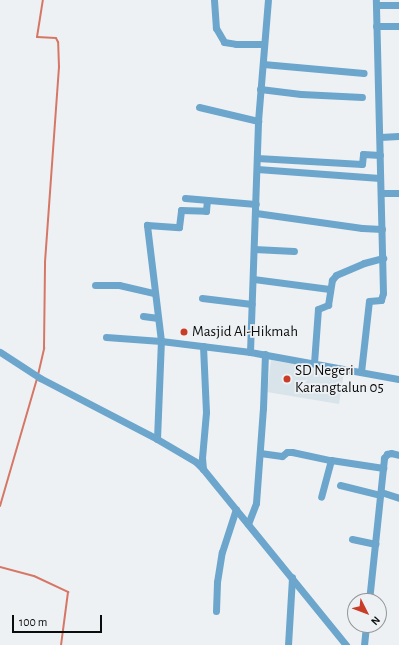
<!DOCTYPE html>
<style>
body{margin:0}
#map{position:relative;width:399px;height:645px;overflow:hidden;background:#eef1f4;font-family:"Alegreya Sans",sans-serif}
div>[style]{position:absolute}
.built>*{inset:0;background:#d9e3ea}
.stream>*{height:2px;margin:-1px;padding:0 1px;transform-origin:1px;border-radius:1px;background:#d67766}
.street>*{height:7px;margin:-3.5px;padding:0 3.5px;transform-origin:3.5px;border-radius:3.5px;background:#6da6cc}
.dots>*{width:11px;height:11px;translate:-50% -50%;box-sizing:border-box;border:2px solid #eef1f4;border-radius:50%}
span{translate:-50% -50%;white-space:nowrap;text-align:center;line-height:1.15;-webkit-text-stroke:3.5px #eef1f4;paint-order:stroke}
.poi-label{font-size:15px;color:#0b0c0c}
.left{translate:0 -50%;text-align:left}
.north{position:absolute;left:347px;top:593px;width:40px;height:40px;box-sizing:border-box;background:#eef1f4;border:1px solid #939597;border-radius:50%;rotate:132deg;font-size:11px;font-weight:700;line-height:16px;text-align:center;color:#0b0c0c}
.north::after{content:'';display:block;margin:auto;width:14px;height:18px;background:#c83c28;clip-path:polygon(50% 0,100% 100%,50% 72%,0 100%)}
.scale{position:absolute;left:12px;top:615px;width:90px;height:18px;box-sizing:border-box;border:2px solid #0b0c0c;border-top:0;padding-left:5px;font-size:12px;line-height:14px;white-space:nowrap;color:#0b0c0c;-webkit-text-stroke:3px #eef1f4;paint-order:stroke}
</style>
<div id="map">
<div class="built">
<div style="clip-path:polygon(271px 360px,308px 366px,305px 388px,309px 366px,344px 372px,339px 404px,267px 392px)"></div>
</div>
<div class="stream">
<div style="left:38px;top:375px;width:28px;rotate:-77deg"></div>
<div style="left:44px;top:348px;width:86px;rotate:-89.3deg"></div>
<div style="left:45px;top:262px;width:196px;rotate:-85.9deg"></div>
<div style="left:59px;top:67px;width:25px;rotate:-92deg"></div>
<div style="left:58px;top:42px;width:4px;rotate:-117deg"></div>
<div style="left:56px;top:38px;width:19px;rotate:-177deg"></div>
<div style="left:37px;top:37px;width:37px;rotate:-81deg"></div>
<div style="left:0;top:506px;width:132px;rotate:-73.8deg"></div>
<div style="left:0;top:567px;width:35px;rotate:15deg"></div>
<div style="left:34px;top:576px;width:38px;rotate:25deg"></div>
<div style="left:68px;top:592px;width:53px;rotate:97.5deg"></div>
</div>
<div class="street">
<div style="left:214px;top:0;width:28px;rotate:86deg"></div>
<div style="left:216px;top:28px;width:16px;rotate:60deg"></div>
<div style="left:224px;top:42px;width:12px;rotate:9deg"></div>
<div style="left:236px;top:44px;width:28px"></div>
<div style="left:376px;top:5px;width:23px"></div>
<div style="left:376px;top:26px;width:23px"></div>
<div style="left:263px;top:64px;width:101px;rotate:5.1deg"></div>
<div style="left:260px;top:89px;width:41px;rotate:7deg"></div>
<div style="left:301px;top:94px;width:61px;rotate:2.8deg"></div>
<div style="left:199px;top:107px;width:61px;rotate:13.3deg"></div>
<div style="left:380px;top:137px;width:19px;rotate:-3deg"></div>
<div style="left:257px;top:158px;width:105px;rotate:3.3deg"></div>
<div style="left:362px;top:164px;width:10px;rotate:-84deg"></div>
<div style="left:363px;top:154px;width:17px;rotate:3deg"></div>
<div style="left:257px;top:169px;width:123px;rotate:4.2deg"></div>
<div style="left:381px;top:193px;width:18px"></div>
<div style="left:185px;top:198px;width:71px;rotate:4.8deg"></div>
<div style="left:256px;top:213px;width:107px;rotate:8.1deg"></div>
<div style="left:362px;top:228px;width:20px;rotate:3deg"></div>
<div style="left:254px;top:249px;width:40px;rotate:2.9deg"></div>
<div style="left:253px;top:279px;width:77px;rotate:7.5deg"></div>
<div style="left:95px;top:285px;width:24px"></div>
<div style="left:119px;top:285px;width:37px;rotate:13deg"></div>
<div style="left:202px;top:298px;width:50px;rotate:6.8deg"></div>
<div style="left:143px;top:316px;width:15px;rotate:8deg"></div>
<div style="left:106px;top:337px;width:55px;rotate:4.2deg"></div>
<div style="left:161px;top:341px;width:117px;rotate:-96.9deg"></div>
<div style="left:147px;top:225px;width:32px;rotate:4deg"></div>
<div style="left:179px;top:227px;width:17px;rotate:-83deg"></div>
<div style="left:181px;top:210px;width:25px;rotate:2deg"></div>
<div style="left:206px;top:211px;width:11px;rotate:-85deg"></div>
<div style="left:0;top:352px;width:48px;rotate:33deg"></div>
<div style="left:40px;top:378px;width:132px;rotate:27.5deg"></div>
<div style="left:157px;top:439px;width:45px;rotate:30.5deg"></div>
<div style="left:196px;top:462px;width:10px;rotate:45deg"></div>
<div style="left:203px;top:469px;width:227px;rotate:50.9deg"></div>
<div style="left:250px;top:352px;width:231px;rotate:-88deg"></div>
<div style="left:258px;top:121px;width:121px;rotate:-85.3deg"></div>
<div style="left:314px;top:363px;width:54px;rotate:-85.8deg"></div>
<div style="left:318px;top:309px;width:11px;rotate:-22deg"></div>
<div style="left:328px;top:305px;width:25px;rotate:-81deg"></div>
<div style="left:332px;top:280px;width:6px;rotate:-51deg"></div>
<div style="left:336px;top:275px;width:30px;rotate:-23deg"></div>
<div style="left:364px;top:263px;width:20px;rotate:-15deg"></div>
<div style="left:361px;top:372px;width:71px;rotate:-83.6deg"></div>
<div style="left:369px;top:301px;width:12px;rotate:-5deg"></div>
<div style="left:381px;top:300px;width:7px;rotate:-74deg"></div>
<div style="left:383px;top:293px;width:293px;rotate:-91.4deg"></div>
<div style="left:157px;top:439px;width:98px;rotate:-87.7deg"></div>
<div style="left:161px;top:341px;width:90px;rotate:7deg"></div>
<div style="left:250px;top:352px;width:151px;rotate:10.3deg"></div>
<div style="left:260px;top:453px;width:22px;rotate:8deg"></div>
<div style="left:282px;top:456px;width:6px;rotate:-39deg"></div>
<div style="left:287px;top:452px;width:5px"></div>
<div style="left:292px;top:452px;width:40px;rotate:12deg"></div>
<div style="left:331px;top:460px;width:38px;rotate:105deg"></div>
<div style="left:331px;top:460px;width:53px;rotate:8.7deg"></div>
<div style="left:203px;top:469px;width:11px;rotate:-95deg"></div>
<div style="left:202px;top:458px;width:46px;rotate:-85deg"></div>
<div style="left:206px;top:412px;width:66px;rotate:-92.6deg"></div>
<div style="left:340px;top:485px;width:41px;rotate:14deg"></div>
<div style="left:381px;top:492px;width:19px;rotate:18deg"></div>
<div style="left:248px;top:524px;width:22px;rotate:-69deg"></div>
<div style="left:256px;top:503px;width:95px;rotate:-85.8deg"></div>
<div style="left:263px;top:408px;width:54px;rotate:-87.9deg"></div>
<div style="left:352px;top:539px;width:24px;rotate:12deg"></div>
<div style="left:369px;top:601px;width:144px;rotate:-84deg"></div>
<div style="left:384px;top:458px;width:5px;rotate:-53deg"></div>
<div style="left:387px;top:454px;width:4px;rotate:-14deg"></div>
<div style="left:391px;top:453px;width:8px;rotate:14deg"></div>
<div style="left:216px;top:611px;width:29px;rotate:-88deg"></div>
<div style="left:217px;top:582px;width:30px;rotate:-81deg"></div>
<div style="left:222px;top:552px;width:45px;rotate:-72deg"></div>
<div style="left:288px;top:645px;width:68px;rotate:-86.6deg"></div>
<div style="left:364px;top:645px;width:20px;rotate:-84deg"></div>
</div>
<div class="dots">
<div style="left:184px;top:332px;background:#c83c28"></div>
<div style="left:287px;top:379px;background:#c83c28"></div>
</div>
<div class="poi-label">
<span class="left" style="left:192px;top:332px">Masjid Al-Hikmah</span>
<span class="left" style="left:295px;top:379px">SD Negeri<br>Karangtalun 05</span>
</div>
<div class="north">N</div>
<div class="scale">100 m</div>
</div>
